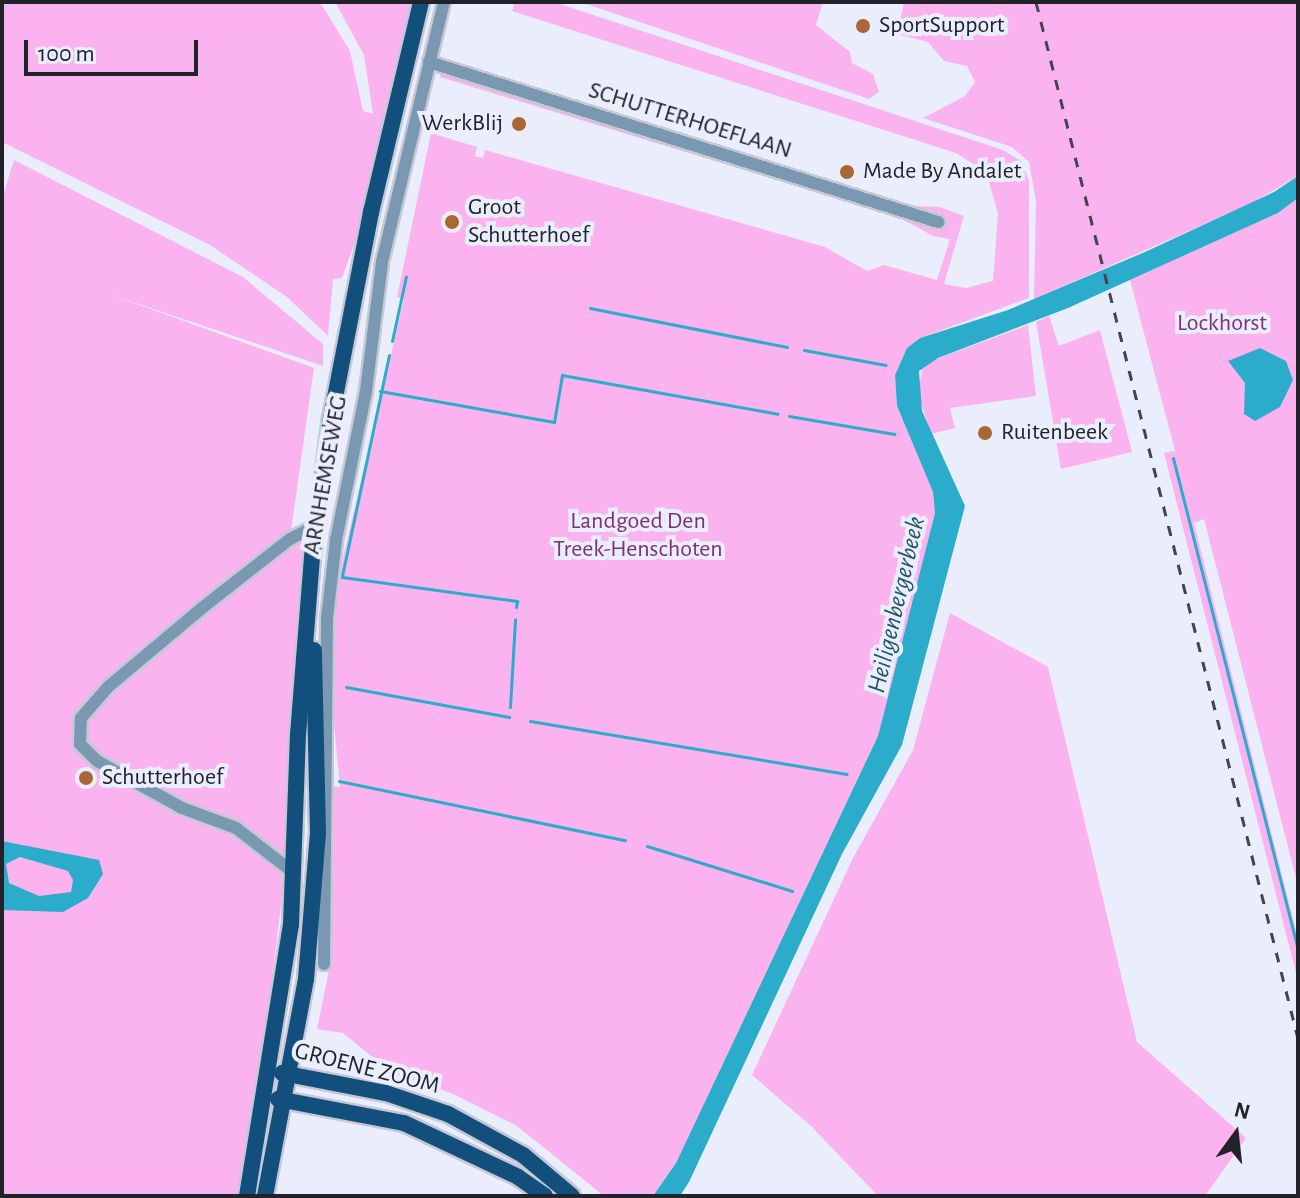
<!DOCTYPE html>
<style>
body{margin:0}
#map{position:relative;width:1300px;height:1198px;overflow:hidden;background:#e9edfc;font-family:"Alegreya Sans",sans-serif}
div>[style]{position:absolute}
.green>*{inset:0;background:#fbb3f0}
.water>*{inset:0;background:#2caccb}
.stream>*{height:3px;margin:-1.5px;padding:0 1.5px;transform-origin:1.5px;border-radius:1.5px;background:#2caccb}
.roads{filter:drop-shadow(2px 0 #c5c9d6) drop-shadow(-2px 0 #c5c9d6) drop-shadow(0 2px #c5c9d6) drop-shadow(0 -2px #c5c9d6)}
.minor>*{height:12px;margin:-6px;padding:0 6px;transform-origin:6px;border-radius:6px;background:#7b98b2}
.major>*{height:16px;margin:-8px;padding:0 8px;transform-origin:8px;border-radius:8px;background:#124f7d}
.rail>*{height:3px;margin-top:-1.5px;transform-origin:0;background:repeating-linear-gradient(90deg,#43444d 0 10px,transparent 0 20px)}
.dots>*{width:22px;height:22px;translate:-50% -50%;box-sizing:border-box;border:4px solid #e9edfc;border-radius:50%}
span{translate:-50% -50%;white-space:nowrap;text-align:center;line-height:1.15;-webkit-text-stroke:8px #e9edfc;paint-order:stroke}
.poi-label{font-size:24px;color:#22232a}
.left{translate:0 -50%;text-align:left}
.right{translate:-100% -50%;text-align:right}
.street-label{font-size:24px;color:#22232a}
.park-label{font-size:24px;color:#812f78}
.water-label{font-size:26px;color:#225562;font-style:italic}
.frame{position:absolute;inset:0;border:4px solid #22232a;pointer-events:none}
.north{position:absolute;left:1196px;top:1094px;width:80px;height:80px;-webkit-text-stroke:6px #e9edfc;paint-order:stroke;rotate:15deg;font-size:22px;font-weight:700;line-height:32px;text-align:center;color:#22232a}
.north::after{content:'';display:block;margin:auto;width:28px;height:36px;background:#22232a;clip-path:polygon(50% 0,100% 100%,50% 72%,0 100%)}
.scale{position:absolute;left:24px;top:40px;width:174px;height:36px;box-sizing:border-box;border:4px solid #22232a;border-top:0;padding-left:10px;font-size:24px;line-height:28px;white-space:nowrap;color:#22232a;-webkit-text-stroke:6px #e9edfc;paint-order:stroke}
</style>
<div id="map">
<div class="green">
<div style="clip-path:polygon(2px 2px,320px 2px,350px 51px,363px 111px,373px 114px,364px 55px,335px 2px,416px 2px,362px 223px,342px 278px,333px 279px,328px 336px,287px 297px,210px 245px,2px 142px)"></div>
<div style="clip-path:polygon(515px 2px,554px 2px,1003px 150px,1021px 161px,1029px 180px,1029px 298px,920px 338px,907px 348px,895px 375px,897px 406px,933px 492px,935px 513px,878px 736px,676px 1163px,653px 1196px,604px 1196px,517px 1126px,451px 1093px,392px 1073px,343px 1033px,317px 1029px,332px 955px,316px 955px,323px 786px,340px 787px,330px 681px,338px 579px,404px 299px,397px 297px,431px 133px,477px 147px,475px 156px,483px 158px,485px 150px,825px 247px,867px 271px,884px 265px,937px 280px,950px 239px,933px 236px,898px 217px,440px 77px,444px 60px,911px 206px,940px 207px,964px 216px,944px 284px,966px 288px,993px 281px,998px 214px,986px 172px,956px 153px,512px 11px)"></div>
<div style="clip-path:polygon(580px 2px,823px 2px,816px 25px,850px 52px,852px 63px,873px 74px,879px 92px,869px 99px)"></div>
<div style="clip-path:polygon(904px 2px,1298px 2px,1298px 176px,1250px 204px,1034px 299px,1036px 202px,1029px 162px,1012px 147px,923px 118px,965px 96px,975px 82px,967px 66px,944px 61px,928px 42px,897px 34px)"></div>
<div style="clip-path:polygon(14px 160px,243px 277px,323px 344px,323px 366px,109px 294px,314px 368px,291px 531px,306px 521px,284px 881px,245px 1196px,2px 1196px,2px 199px)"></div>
<div style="clip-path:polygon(1298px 198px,1298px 886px,1204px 519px,1194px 523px,1298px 939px,1298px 981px,1164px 453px,1175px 451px,1192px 515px,1130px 280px,1278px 213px)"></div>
<div style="clip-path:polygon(1049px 316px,1059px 346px,1100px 330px,1132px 452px,1061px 469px,1036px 322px)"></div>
<div style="clip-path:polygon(1028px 325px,1036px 396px,950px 408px,955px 428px,931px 434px,918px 394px,923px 364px)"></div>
<div style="clip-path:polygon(950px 613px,1048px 667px,1137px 1042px,1246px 1138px,1205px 1196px,878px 1196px,811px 1126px,752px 1075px,853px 858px,913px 750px)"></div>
</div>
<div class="water">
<div style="clip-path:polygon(1298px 176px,1298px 198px,1278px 213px,1068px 308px,938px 358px,919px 371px,922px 411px,965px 506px,902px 745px,842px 854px,689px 1182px,680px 1196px,653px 1196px,676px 1163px,878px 736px,935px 513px,933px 492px,897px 406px,895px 375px,907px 348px,920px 338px,1008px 310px,1145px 252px,1274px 192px)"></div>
<div style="clip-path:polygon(1260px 348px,1286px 361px,1293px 380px,1280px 407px,1255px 421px,1244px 414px,1245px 383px,1228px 361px)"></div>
<div style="clip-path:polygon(evenodd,2px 841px,99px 860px,103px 874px,88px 898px,63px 912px,2px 910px,2px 841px,20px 857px,68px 871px,73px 880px,71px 892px,39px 896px,9px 883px,6px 864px,20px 857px)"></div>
</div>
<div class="stream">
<div style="left:590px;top:308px;width:201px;rotate:11.2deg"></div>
<div style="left:392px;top:341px;width:66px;rotate:-77.8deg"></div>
<div style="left:804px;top:350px;width:83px;rotate:10.4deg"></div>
<div style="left:389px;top:355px;width:227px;rotate:102deg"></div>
<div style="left:342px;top:577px;width:177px;rotate:7.8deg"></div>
<div style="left:517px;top:601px;width:6px;rotate:99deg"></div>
<div style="left:380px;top:391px;width:177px;rotate:10.1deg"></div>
<div style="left:554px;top:422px;width:48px;rotate:-80.3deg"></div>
<div style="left:562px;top:375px;width:219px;rotate:10.2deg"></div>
<div style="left:789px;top:416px;width:107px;rotate:9.7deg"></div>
<div style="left:1173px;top:458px;width:508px;rotate:75.74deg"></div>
<div style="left:346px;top:687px;width:166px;rotate:10.4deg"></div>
<div style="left:510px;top:707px;width:88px;rotate:-86.7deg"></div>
<div style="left:530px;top:721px;width:321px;rotate:9.5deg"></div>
<div style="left:339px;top:781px;width:292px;rotate:11.7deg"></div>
<div style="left:647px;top:846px;width:152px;rotate:17.2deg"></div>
</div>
<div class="roads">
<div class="minor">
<div style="left:429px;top:62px;width:534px;rotate:17.45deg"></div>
<div style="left:294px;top:873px;width:73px;rotate:-142.2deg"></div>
<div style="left:236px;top:828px;width:58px;rotate:-159.7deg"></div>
<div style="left:182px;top:808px;width:97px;rotate:-151.1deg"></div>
<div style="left:97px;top:761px;width:24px;rotate:-135deg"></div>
<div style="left:80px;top:744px;width:26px;rotate:-88deg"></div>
<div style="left:81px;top:718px;width:41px;rotate:-48.9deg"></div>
<div style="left:108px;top:687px;width:123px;rotate:-40deg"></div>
<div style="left:202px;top:608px;width:112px;rotate:-38.1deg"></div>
<div style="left:290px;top:539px;width:30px;rotate:-27deg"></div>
<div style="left:324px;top:964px;width:346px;rotate:-89.5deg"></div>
<div style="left:327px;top:618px;width:79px;rotate:-83.4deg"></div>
<div style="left:336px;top:540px;width:152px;rotate:-78.6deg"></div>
<div style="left:366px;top:391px;width:130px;rotate:-82.9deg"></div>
<div style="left:382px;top:262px;width:267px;rotate:-76.6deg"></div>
</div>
<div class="major">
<div style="left:282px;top:1073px;width:106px;rotate:10.9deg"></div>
<div style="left:386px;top:1093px;width:65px;rotate:18.7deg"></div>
<div style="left:448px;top:1114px;width:85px;rotate:28.7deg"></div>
<div style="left:523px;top:1155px;width:64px;rotate:39.9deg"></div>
<div style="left:278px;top:1099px;width:128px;rotate:10.8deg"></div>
<div style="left:404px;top:1123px;width:126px;rotate:25.3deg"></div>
<div style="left:518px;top:1177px;width:33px;rotate:35deg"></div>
<div style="left:247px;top:1196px;width:275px;rotate:-80.8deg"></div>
<div style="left:291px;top:925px;width:190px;rotate:-87.9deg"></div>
<div style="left:298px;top:735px;width:179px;rotate:-85.5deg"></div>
<div style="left:312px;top:557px;width:140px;rotate:-82.2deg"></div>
<div style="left:331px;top:418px;width:210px;rotate:-79deg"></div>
<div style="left:371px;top:212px;width:216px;rotate:-76.6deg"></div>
<div style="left:265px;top:1196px;width:221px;rotate:-79.3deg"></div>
<div style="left:306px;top:979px;width:147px;rotate:-85.3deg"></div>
<div style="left:318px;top:832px;width:182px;rotate:-91.3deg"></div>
</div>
</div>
<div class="rail">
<div style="left:1036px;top:2px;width:1069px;rotate:75.81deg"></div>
</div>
<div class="dots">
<div style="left:863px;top:26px;background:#a96833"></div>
<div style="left:519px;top:124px;background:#a96833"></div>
<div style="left:847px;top:172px;background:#a96833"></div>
<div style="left:452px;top:222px;background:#a96833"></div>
<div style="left:985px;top:433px;background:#a96833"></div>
<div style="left:86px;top:778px;background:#a96833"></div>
</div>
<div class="poi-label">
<span class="left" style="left:879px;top:26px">SportSupport</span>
<span class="right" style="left:503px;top:124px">WerkBlij</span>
<span class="left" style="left:863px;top:172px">Made By Andalet</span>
<span class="left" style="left:468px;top:222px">Groot<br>Schutterhoef</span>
<span class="left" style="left:1001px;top:433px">Ruitenbeek</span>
<span class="left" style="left:102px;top:778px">Schutterhoef</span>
</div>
<div class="street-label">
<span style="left:690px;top:121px;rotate:17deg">SCHUTTERHOEFLAAN</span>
<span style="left:326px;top:475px;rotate:-80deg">ARNHEMSEWEG</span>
<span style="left:367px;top:1069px;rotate:14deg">GROENE ZOOM</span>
</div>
<div class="park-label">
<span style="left:1222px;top:324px">Lockhorst</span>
<span style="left:638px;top:536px">Landgoed Den<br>Treek-Henschoten</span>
</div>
<div class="water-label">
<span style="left:897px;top:605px;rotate:-77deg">Heiligenbergerbeek</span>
</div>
<div class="frame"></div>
<div class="north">N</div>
<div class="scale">100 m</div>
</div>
